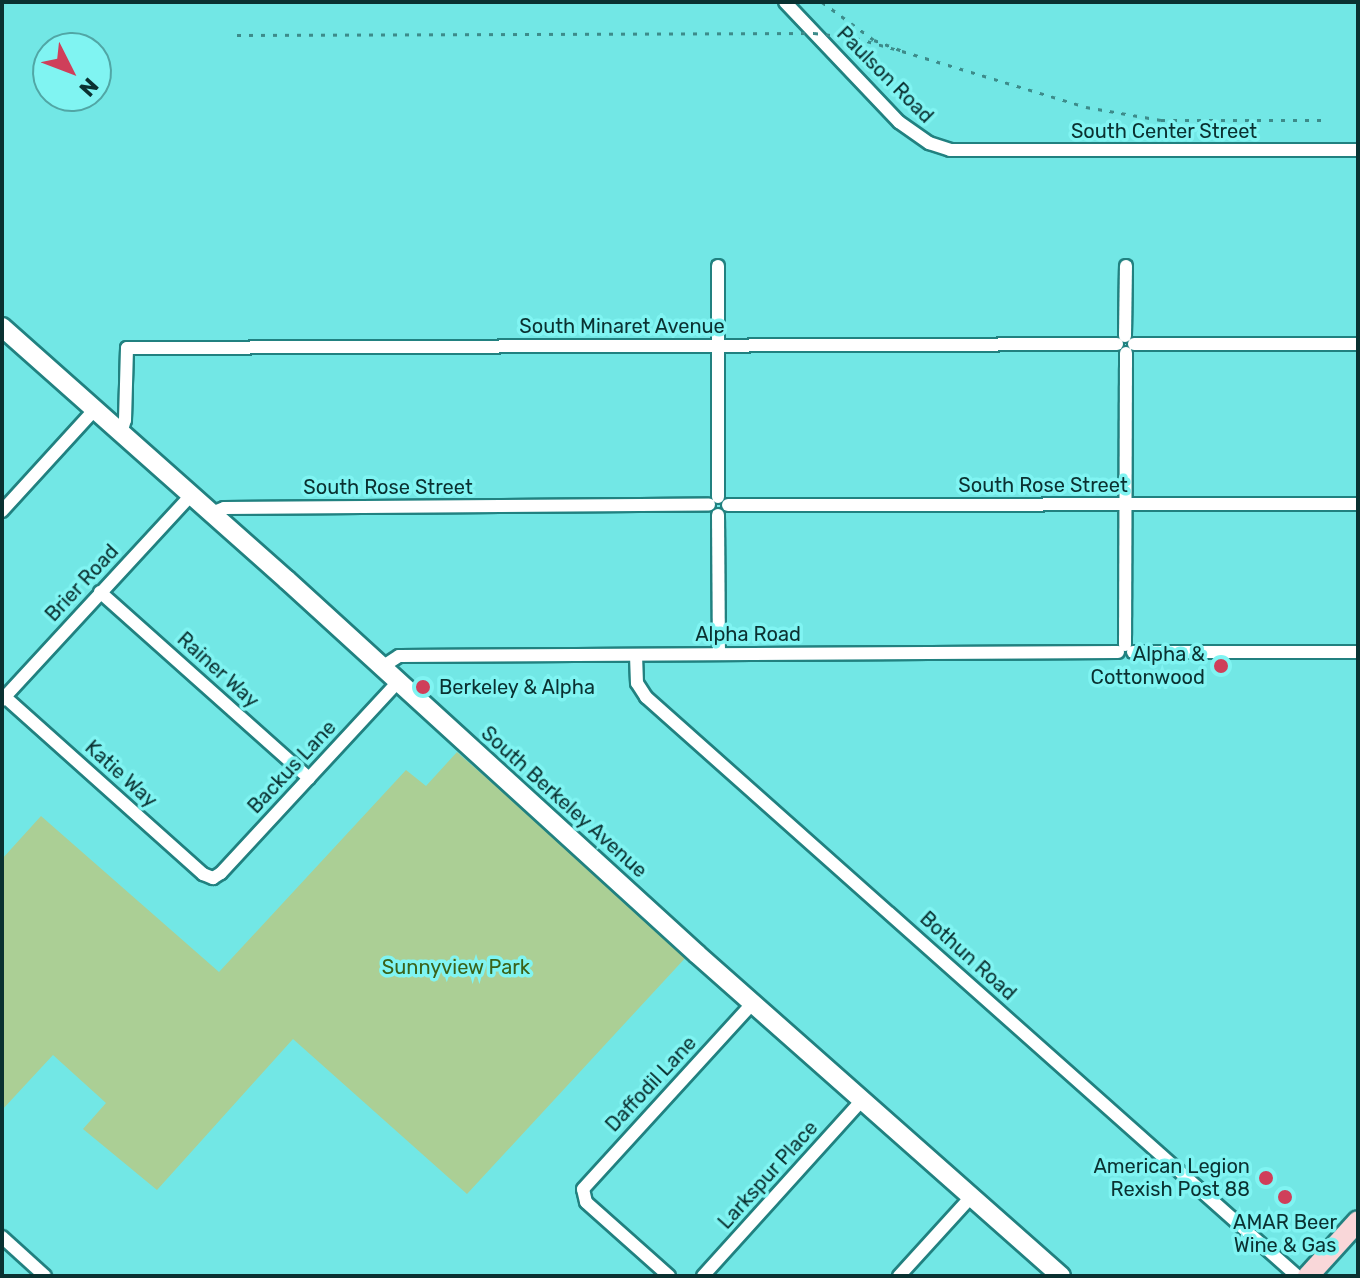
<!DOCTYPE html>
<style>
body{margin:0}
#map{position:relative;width:1360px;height:1278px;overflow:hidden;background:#72e7e5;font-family:Rubik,sans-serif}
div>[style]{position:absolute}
.green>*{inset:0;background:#abcf95}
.roads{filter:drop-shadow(2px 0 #218180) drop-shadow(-2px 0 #218180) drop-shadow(0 2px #218180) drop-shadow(0 -2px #218180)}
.street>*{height:12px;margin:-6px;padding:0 6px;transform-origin:6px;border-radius:6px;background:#fff}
.secondary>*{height:18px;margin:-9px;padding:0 9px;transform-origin:9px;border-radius:9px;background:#fff}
.primary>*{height:20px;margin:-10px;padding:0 10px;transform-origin:10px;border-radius:10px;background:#f9d7d9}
.rail>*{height:3px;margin-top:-1.5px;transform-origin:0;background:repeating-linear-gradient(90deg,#3d8b8a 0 4px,transparent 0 12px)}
.dots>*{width:22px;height:22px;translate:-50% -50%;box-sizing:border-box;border:4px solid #80f4f2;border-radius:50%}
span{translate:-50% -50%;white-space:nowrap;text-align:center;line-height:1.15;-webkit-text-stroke:7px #80f4f2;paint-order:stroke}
.street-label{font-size:20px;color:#0a3131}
.poi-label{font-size:20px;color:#0a3131}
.right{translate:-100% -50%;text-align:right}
.left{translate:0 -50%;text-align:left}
.park-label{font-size:20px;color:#3a6219}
.frame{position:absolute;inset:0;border:4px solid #0a3131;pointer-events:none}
.north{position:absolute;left:32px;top:32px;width:80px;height:80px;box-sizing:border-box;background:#80f4f2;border:2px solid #51a6a5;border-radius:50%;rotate:132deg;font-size:22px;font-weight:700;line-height:32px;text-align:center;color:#0a3131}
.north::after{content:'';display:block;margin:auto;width:28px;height:36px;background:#cf3f5a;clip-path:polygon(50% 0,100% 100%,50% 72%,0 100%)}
</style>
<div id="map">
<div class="green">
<div style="clip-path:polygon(457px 752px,688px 955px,467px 1194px,293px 1039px,157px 1190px,83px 1129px,106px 1103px,53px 1055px,2px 1110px,2px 859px,41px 816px,219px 972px,406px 770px,426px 786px)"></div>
</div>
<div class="roads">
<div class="street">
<div style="left:785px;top:2px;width:166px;rotate:46.5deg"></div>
<div style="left:899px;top:122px;width:37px;rotate:35deg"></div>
<div style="left:929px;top:143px;width:22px;rotate:18deg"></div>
<div style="left:950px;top:150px;width:408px"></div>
<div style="left:718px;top:266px;width:231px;rotate:90deg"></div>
<div style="left:1125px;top:336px;width:70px;rotate:-89.2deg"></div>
<div style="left:1134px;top:344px;width:224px"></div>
<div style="left:121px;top:433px;width:14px;rotate:-73deg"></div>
<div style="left:125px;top:420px;width:72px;rotate:-88.4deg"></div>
<div style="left:127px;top:348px;width:990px;rotate:-0.23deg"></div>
<div style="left:728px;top:505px;width:630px;rotate:-0.09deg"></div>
<div style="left:2px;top:511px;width:138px;rotate:-47.6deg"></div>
<div style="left:211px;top:513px;width:14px;rotate:-21deg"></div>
<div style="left:224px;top:508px;width:485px;rotate:-0.4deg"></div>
<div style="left:718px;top:515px;width:139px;rotate:89.6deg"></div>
<div style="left:100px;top:592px;width:280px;rotate:41.7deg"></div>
<div style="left:1125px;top:645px;width:292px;rotate:-89.8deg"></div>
<div style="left:1133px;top:652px;width:225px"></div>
<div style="left:636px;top:655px;width:28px;rotate:88deg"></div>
<div style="left:637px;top:683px;width:17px;rotate:57deg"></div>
<div style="left:646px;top:697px;width:871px;rotate:41.65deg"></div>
<div style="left:382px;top:667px;width:20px;rotate:-33deg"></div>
<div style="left:399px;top:656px;width:719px;rotate:-0.32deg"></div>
<div style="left:5px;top:697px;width:266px;rotate:41.8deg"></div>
<div style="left:203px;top:874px;width:11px;rotate:22deg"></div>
<div style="left:213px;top:878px;width:9px;rotate:-32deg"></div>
<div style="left:221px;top:873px;width:262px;rotate:-47.2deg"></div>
<div style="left:2px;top:700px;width:279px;rotate:-47.3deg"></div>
<div style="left:2px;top:1237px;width:58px;rotate:42.2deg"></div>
<div style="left:669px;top:1276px;width:111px;rotate:-138.3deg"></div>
<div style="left:586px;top:1202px;width:13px;rotate:-103deg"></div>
<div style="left:583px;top:1189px;width:252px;rotate:-47.6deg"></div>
<div style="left:703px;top:1276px;width:237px;rotate:-47.9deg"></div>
<div style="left:899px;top:1276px;width:107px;rotate:-47.7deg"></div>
</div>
<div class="secondary">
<div style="left:2px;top:327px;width:381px;rotate:41.6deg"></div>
<div style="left:287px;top:580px;width:555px;rotate:42.37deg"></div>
<div style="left:697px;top:954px;width:486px;rotate:41.5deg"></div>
</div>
<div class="primary">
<div style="left:1308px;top:1276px;width:74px;rotate:-47.7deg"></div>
</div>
</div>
<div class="rail">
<div style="left:822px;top:2px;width:64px;rotate:36.2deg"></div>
<div style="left:874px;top:40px;width:30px;rotate:21deg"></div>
<div style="left:902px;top:51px;width:192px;rotate:16.9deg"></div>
<div style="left:1086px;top:107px;width:76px;rotate:9.8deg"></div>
<div style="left:1161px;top:120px;width:163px"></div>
<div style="left:237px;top:35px;width:577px;rotate:-0.2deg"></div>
<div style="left:814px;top:33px;width:42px;rotate:6.8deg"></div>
<div style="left:856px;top:38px;width:48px;rotate:15.8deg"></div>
</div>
<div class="dots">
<div style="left:1221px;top:666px;background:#cf3f5a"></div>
<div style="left:423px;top:687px;background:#cf3f5a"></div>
<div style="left:1266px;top:1178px;background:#cf3f5a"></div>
<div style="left:1285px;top:1197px;background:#cf3f5a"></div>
</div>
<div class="street-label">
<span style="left:885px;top:75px;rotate:45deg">Paulson Road</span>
<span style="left:1164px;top:131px">South Center Street</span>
<span style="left:622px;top:326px">South Minaret Avenue</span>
<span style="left:1043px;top:485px">South Rose Street</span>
<span style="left:388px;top:487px">South Rose Street</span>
<span style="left:82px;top:583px;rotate:-47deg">Brier Road</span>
<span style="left:748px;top:634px">Alpha Road</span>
<span style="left:218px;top:670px;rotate:42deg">Rainer Way</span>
<span style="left:292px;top:767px;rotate:-47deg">Backus Lane</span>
<span style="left:121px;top:774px;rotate:42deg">Katie Way</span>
<span style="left:564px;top:802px;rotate:42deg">South Berkeley Avenue</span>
<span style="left:968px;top:956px;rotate:42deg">Bothun Road</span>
<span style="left:651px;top:1084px;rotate:-47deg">Daffodil Lane</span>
<span style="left:768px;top:1175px;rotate:-48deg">Larkspur Place</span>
</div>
<div class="poi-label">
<span class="right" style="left:1205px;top:666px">Alpha &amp;<br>Cottonwood</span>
<span class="left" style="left:439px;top:687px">Berkeley &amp; Alpha</span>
<span class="right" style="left:1250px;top:1178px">American Legion<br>Rexish Post 88</span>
<span style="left:1285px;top:1234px">AMAR Beer<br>Wine &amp; Gas</span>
</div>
<div class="park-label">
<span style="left:456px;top:967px">Sunnyview Park</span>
</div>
<div class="frame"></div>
<div class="north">N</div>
</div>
